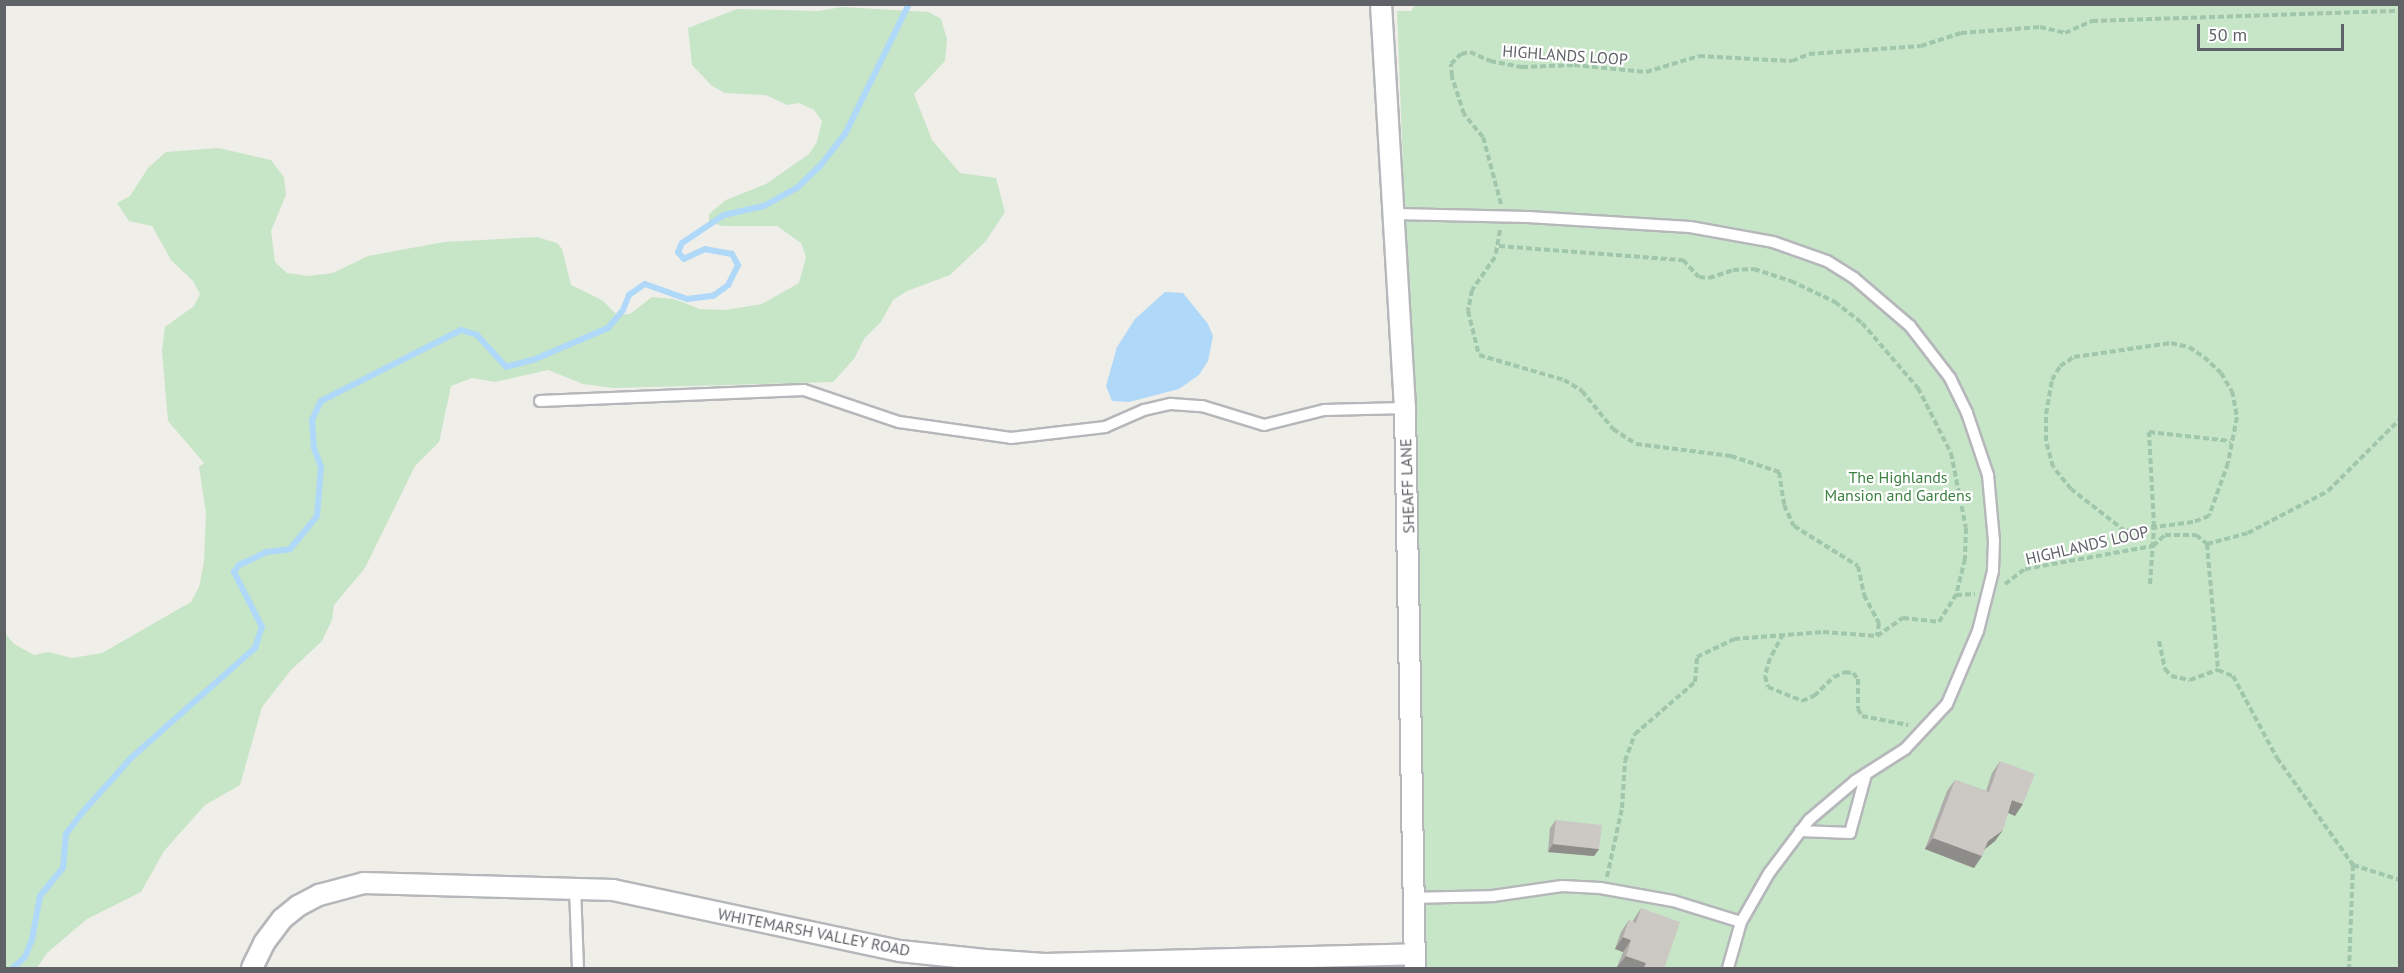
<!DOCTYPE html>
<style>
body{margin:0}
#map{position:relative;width:2404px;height:973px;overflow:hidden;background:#f0eee8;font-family:"PT Sans",sans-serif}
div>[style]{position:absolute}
.green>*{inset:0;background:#c7e5c7}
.water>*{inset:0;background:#afd8f9}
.stream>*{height:6px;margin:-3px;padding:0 3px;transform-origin:3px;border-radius:3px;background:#afd8f9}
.path>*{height:4px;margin-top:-2px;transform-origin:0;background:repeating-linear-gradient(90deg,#a0c6ac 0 6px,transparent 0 9px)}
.roads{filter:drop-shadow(2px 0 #b5b7bb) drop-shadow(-2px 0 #b5b7bb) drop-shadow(0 2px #b5b7bb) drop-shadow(0 -2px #b5b7bb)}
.service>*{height:10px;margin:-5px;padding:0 5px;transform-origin:5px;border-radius:5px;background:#fff}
.minor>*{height:20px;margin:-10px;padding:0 10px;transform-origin:10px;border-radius:10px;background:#fff}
.wall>*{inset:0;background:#afada9}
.shaded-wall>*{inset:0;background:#8f8d89}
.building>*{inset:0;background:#ccc9c4}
span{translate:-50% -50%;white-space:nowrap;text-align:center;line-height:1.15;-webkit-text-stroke:4.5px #fff;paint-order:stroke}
.street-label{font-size:16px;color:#5f6267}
.park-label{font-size:16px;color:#3c8140}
.frame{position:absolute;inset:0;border:6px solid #5f6267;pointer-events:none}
.scale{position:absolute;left:2197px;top:24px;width:147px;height:27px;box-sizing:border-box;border:3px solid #5f6267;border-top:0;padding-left:8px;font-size:18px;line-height:21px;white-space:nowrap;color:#5f6267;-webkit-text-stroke:4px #fff;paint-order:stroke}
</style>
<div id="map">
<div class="green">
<div style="clip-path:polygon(1416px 4px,2399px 5px,2399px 968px,1425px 968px,1413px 427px,1397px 11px,1411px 11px)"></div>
<div style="clip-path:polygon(842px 7px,929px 12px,941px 19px,947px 39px,945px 61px,914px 94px,932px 140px,960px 173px,996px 178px,1005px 212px,986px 241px,950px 275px,907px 291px,893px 300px,881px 322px,864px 339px,854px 359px,833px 382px,613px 388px,583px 384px,548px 370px,495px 382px,472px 378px,451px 386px,439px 442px,415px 466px,365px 568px,334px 605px,332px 620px,322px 641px,291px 670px,262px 707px,240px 785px,205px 805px,164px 851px,141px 892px,87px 919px,47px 953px,37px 968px,5px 968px,5px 633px,14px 644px,34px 655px,48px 652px,72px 658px,102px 653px,191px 602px,199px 587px,204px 562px,206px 513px,199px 467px,204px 463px,168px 421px,162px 351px,165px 327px,194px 306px,200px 294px,193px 281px,171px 260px,152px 226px,129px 221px,117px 203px,130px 196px,148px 168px,166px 152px,218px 148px,271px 160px,284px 177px,286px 195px,271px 231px,275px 262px,287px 273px,308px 276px,333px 273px,368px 256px,444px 242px,537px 237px,557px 243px,562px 249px,571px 285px,602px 300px,616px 314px,630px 314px,652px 297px,674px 299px,700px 309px,726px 310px,762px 304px,799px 283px,806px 257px,801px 243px,777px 226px,722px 226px,709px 221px,709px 214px,726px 200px,766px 184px,809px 154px,817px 142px,822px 121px,814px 110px,799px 103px,787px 105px,766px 95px,725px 93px,712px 86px,692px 65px,688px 28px,737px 9px,818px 11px)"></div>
</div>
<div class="water">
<div style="clip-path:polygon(1165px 292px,1183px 293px,1208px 324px,1213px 336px,1208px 361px,1199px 375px,1179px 389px,1129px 402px,1112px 401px,1106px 386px,1117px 347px,1135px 319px)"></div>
</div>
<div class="stream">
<div style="left:13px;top:968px;width:16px;rotate:-43deg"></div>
<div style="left:25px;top:957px;width:18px;rotate:-68deg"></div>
<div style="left:32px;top:940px;width:45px;rotate:-79.7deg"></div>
<div style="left:40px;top:896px;width:36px;rotate:-51deg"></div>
<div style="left:63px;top:868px;width:34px;rotate:-85deg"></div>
<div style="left:66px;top:834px;width:25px;rotate:-53deg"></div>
<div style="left:81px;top:814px;width:75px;rotate:-48.2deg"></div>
<div style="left:131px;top:758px;width:166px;rotate:-41.6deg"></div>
<div style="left:255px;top:648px;width:22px;rotate:-72deg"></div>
<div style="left:262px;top:627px;width:62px;rotate:-117deg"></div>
<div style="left:234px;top:572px;width:9px;rotate:-54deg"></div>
<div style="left:239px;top:565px;width:31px;rotate:-25deg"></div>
<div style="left:267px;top:552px;width:23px;rotate:-7deg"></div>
<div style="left:290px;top:549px;width:43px;rotate:-50.7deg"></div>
<div style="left:317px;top:516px;width:49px;rotate:-85.3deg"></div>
<div style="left:321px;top:467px;width:20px;rotate:-110deg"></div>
<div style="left:314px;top:448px;width:28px;rotate:-94deg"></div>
<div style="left:312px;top:420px;width:21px;rotate:-65deg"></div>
<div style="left:321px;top:401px;width:157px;rotate:-26.9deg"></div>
<div style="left:461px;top:330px;width:17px;rotate:17deg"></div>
<div style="left:477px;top:335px;width:43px;rotate:47.8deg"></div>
<div style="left:506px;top:367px;width:28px;rotate:-15deg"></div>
<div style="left:533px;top:360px;width:82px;rotate:-23.1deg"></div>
<div style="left:608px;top:328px;width:23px;rotate:-50deg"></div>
<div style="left:623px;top:310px;width:16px;rotate:-68deg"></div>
<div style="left:629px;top:295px;width:19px;rotate:-35deg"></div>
<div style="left:645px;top:284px;width:45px;rotate:19.7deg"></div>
<div style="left:687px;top:299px;width:26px;rotate:-7deg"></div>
<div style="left:713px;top:296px;width:19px;rotate:-36deg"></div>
<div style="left:728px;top:285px;width:22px;rotate:-63deg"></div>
<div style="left:738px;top:265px;width:13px;rotate:-119deg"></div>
<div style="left:732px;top:254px;width:27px;rotate:-170deg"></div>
<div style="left:705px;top:249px;width:23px;rotate:155deg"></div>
<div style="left:684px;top:259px;width:9px;rotate:-131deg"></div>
<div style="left:678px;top:252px;width:10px;rotate:-66deg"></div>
<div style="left:682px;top:243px;width:50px;rotate:-33.7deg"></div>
<div style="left:724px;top:215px;width:41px;rotate:-12.7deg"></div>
<div style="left:764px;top:206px;width:38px;rotate:-29deg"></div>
<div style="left:797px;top:188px;width:32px;rotate:-44deg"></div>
<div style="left:820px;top:166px;width:41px;rotate:-52deg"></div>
<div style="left:845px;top:134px;width:145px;rotate:-63.8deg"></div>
</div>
<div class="path">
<div style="left:1501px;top:204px;width:69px;rotate:-105deg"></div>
<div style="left:1483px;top:137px;width:30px;rotate:-130deg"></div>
<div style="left:1464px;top:114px;width:40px;rotate:-108deg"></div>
<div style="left:1452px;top:76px;width:12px;rotate:-95deg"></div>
<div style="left:1451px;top:64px;width:14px;rotate:-45deg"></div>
<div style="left:1461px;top:54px;width:9px;rotate:-13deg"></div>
<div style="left:1470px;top:52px;width:22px;rotate:24deg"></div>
<div style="left:1490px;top:61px;width:33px;rotate:11deg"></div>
<div style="left:1522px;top:67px;width:52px;rotate:-2.2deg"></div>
<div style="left:1574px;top:65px;width:72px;rotate:5.6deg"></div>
<div style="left:1646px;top:72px;width:55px;rotate:-16.8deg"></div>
<div style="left:1699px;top:56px;width:93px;rotate:3.1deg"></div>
<div style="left:1792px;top:61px;width:18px;rotate:-22deg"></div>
<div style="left:1809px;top:54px;width:112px;rotate:-4.1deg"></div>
<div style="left:1921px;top:46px;width:42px;rotate:-18deg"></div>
<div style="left:1961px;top:33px;width:79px;rotate:-4.3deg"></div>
<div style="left:2040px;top:27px;width:26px;rotate:13deg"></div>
<div style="left:2065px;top:33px;width:30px;rotate:-24deg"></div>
<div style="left:2092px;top:21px;width:308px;rotate:-1.9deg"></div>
<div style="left:1500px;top:230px;width:27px;rotate:100deg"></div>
<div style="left:1495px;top:257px;width:40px;rotate:124.9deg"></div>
<div style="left:1472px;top:290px;width:21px;rotate:101deg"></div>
<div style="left:1468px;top:311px;width:45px;rotate:76deg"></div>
<div style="left:1479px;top:355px;width:89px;rotate:16.4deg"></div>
<div style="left:1564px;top:380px;width:21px;rotate:31deg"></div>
<div style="left:1582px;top:391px;width:49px;rotate:50.8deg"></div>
<div style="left:1613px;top:429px;width:27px;rotate:33deg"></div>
<div style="left:1636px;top:444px;width:96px;rotate:7.2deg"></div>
<div style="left:1731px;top:456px;width:51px;rotate:18.4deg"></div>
<div style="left:1779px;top:472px;width:33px;rotate:81deg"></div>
<div style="left:1784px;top:505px;width:23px;rotate:65deg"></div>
<div style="left:1794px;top:526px;width:75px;rotate:32deg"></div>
<div style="left:1858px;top:566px;width:30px;rotate:78deg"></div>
<div style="left:1864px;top:595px;width:32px;rotate:62deg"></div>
<div style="left:1879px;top:623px;width:13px;rotate:99deg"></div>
<div style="left:1877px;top:636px;width:32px;rotate:-35deg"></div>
<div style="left:1903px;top:618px;width:36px;rotate:6deg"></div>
<div style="left:1939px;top:622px;width:32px;rotate:-58deg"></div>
<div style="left:1956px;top:595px;width:19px;rotate:-3deg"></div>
<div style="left:1499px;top:246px;width:185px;rotate:4.4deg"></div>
<div style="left:1683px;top:260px;width:23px;rotate:47deg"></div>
<div style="left:1699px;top:277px;width:10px;rotate:6deg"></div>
<div style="left:1709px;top:278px;width:25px;rotate:-18deg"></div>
<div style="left:1733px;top:270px;width:21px;rotate:-3deg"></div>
<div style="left:1754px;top:269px;width:39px;rotate:18deg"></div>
<div style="left:1791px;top:281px;width:49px;rotate:25.5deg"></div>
<div style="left:1835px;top:302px;width:34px;rotate:38deg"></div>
<div style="left:1862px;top:323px;width:86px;rotate:49.3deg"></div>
<div style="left:1918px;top:388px;width:73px;rotate:63.1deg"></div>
<div style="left:1951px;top:453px;width:76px;rotate:78.7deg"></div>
<div style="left:1966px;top:528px;width:31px;rotate:92deg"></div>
<div style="left:1965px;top:559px;width:37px;rotate:104deg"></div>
<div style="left:2171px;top:343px;width:18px;rotate:13deg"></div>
<div style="left:2189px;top:347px;width:18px;rotate:34deg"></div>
<div style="left:2204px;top:357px;width:23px;rotate:43deg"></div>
<div style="left:2221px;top:373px;width:21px;rotate:59deg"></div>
<div style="left:2232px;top:391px;width:26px;rotate:79deg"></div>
<div style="left:2237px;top:417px;width:47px;rotate:101.1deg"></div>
<div style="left:2228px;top:463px;width:56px;rotate:109.7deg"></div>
<div style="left:2209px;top:516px;width:17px;rotate:159deg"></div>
<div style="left:2193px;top:522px;width:69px;rotate:172.5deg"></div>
<div style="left:2125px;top:531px;width:68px;rotate:-142.1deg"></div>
<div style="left:2071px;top:489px;width:28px;rotate:-129deg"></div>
<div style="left:2053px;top:467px;width:27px;rotate:-105deg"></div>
<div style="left:2046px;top:441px;width:27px;rotate:-90deg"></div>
<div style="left:2046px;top:414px;width:35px;rotate:-80deg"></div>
<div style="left:2052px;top:380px;width:16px;rotate:-60deg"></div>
<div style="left:2060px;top:366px;width:17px;rotate:-33deg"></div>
<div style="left:2074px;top:357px;width:98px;rotate:-8.2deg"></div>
<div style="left:2207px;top:544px;width:42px;rotate:-15deg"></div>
<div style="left:2248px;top:533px;width:90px;rotate:-27.7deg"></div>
<div style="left:2328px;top:491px;width:102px;rotate:-45deg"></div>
<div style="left:2005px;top:584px;width:25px;rotate:-37deg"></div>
<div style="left:2025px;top:569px;width:130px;rotate:-10.2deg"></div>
<div style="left:2153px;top:546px;width:16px;rotate:-43deg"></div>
<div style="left:2165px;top:535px;width:31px"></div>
<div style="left:2196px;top:535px;width:14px;rotate:39deg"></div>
<div style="left:2207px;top:544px;width:126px;rotate:85deg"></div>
<div style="left:2218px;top:670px;width:16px;rotate:22deg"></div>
<div style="left:2233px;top:676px;width:93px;rotate:61.8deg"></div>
<div style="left:2277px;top:758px;width:131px;rotate:54.6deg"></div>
<div style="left:2353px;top:865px;width:103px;rotate:92.2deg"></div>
<div style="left:2150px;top:584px;width:57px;rotate:-86deg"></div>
<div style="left:2154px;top:527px;width:95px;rotate:-93deg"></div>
<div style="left:2149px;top:432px;width:82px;rotate:6.3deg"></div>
<div style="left:1783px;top:634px;width:27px;rotate:118deg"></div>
<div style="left:1770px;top:658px;width:19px;rotate:106deg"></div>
<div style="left:1765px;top:676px;width:11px;rotate:75deg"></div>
<div style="left:1768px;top:687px;width:37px;rotate:22deg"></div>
<div style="left:1802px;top:701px;width:13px;rotate:-23deg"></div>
<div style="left:1814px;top:696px;width:28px;rotate:-44deg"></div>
<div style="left:1834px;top:677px;width:12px;rotate:-24deg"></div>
<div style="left:1845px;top:672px;width:8px;rotate:7deg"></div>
<div style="left:1853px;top:673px;width:8px;rotate:50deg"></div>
<div style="left:1858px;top:679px;width:30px;rotate:90deg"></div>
<div style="left:1858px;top:709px;width:8px;rotate:60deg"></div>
<div style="left:1862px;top:716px;width:47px;rotate:11.1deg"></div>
<div style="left:2159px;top:641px;width:29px;rotate:78deg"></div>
<div style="left:2165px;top:669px;width:9px;rotate:49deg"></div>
<div style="left:2171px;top:676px;width:19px;rotate:12deg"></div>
<div style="left:2190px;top:680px;width:30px;rotate:-20deg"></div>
<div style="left:2353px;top:865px;width:49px;rotate:17.7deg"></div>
<div style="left:1607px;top:877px;width:71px;rotate:-77.7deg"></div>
<div style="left:1622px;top:808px;width:47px;rotate:-86.3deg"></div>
<div style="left:1625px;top:761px;width:29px;rotate:-70deg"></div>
<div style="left:1635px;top:734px;width:79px;rotate:-40.9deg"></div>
<div style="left:1695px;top:682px;width:25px;rotate:-85deg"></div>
<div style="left:1697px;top:657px;width:41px;rotate:-25.9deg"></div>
<div style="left:1734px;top:639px;width:89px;rotate:-4.5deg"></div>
<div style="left:1823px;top:632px;width:54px;rotate:4.2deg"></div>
</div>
<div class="roads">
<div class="service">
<div style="left:1395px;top:214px;width:133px;rotate:1.3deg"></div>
<div style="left:1528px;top:217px;width:162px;rotate:3.5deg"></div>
<div style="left:1690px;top:227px;width:84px;rotate:10.2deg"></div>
<div style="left:1773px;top:242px;width:57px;rotate:19.4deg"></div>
<div style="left:1827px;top:261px;width:32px;rotate:32deg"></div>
<div style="left:1854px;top:278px;width:74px;rotate:40.6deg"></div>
<div style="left:1910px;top:326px;width:66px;rotate:52.4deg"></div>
<div style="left:1950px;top:378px;width:39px;rotate:64deg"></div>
<div style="left:1967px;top:413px;width:65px;rotate:71.3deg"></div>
<div style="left:1988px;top:475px;width:66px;rotate:84.8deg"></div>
<div style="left:1994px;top:541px;width:30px;rotate:92deg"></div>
<div style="left:1993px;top:571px;width:62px;rotate:104deg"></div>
<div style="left:1978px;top:631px;width:79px;rotate:113deg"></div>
<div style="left:1947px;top:704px;width:62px;rotate:133deg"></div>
<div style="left:1905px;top:749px;width:59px;rotate:147.4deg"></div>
<div style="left:1855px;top:781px;width:60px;rotate:139.7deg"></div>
<div style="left:1809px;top:820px;width:66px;rotate:127deg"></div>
<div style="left:1769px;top:873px;width:56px;rotate:119.7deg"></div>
<div style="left:1741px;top:922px;width:71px;rotate:-162.8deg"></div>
<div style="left:1673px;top:901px;width:74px;rotate:-169.9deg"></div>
<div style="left:1600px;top:888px;width:38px;rotate:-177deg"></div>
<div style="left:1562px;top:886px;width:70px;rotate:171.8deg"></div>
<div style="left:1493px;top:896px;width:81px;rotate:178.6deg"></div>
<div style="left:540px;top:401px;width:264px;rotate:-2.4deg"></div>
<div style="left:804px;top:390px;width:100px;rotate:18.6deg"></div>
<div style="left:899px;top:422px;width:113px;rotate:8.1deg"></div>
<div style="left:1011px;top:438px;width:95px;rotate:-6.7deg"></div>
<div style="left:1105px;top:427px;width:43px;rotate:-23.6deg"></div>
<div style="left:1144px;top:410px;width:28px;rotate:-13deg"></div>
<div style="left:1171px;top:404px;width:31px;rotate:4deg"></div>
<div style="left:1202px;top:406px;width:65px;rotate:17deg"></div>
<div style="left:1264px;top:425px;width:62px;rotate:-14deg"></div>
<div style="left:1324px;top:410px;width:81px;rotate:-1.4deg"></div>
<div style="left:1800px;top:831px;width:50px;rotate:2.3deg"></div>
<div style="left:1850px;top:833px;width:61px;rotate:-74.8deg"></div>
<div style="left:575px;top:887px;width:81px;rotate:87.9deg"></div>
<div style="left:1728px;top:968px;width:48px;rotate:-74.2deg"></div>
</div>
<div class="minor">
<div style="left:1381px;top:4px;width:405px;rotate:86.6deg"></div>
<div style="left:1405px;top:408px;width:560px;rotate:88.98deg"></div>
<div style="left:252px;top:968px;width:28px;rotate:-64deg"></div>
<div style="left:264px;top:943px;width:30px;rotate:-53deg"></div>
<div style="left:282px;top:919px;width:21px;rotate:-39deg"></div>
<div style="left:298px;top:906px;width:24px;rotate:-28deg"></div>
<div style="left:319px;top:895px;width:47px;rotate:-14.9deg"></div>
<div style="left:364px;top:883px;width:249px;rotate:1.6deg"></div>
<div style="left:613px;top:890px;width:293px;rotate:12deg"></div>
<div style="left:900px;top:951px;width:86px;rotate:6deg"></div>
<div style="left:986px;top:960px;width:59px;rotate:3.9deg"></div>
<div style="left:1045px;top:964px;width:370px;rotate:-1.5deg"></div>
</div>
</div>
<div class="wall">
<div style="clip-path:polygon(2000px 761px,2015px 816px,2008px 813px,1995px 841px,1985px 849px,1982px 856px,1974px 868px,1925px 849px,1947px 791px,1955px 780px,1986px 791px,1992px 773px)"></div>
<div style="clip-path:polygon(1556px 820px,1599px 849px,1594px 856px,1548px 852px,1550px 828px)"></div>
<div style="clip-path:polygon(1641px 908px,1664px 969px,1622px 969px,1617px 967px,1623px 952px,1615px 949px,1621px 932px,1629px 920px,1632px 922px)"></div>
</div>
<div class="shaded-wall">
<div style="clip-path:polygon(2012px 800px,2023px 804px,2015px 816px,2004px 811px)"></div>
<div style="clip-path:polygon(2003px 830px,1995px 841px,1980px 853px,1988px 841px)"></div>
<div style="clip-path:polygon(1933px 838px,1982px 856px,1974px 868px,1925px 849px)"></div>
<div style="clip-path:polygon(1553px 844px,1599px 849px,1594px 856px,1548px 852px)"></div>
<div style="clip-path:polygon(1623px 937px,1631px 940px,1623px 952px,1615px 949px)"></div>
<div style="clip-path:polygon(1626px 956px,1646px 963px,1642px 969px,1622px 969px,1617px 967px)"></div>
</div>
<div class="building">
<div style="clip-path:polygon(2000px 761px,2035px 774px,2023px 804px,2012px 800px,2003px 830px,1988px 841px,1982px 856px,1933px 838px,1955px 780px,1989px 792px)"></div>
<div style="clip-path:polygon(1556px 820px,1602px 825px,1599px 849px,1553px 844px)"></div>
<div style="clip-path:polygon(1641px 908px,1680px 922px,1664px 969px,1644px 969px,1646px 963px,1626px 956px,1631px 940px,1623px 937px,1629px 920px,1636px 923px)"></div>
</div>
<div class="street-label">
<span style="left:1565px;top:55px;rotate:4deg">HIGHLANDS LOOP</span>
<span style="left:1407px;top:486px;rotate:-92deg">SHEAFF LANE</span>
<span style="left:2087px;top:545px;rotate:-13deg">HIGHLANDS LOOP</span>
<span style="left:814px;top:932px;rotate:11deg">WHITEMARSH VALLEY ROAD</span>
</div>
<div class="park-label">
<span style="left:1898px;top:486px">The Highlands<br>Mansion and Gardens</span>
</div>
<div class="frame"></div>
<div class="scale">50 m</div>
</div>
